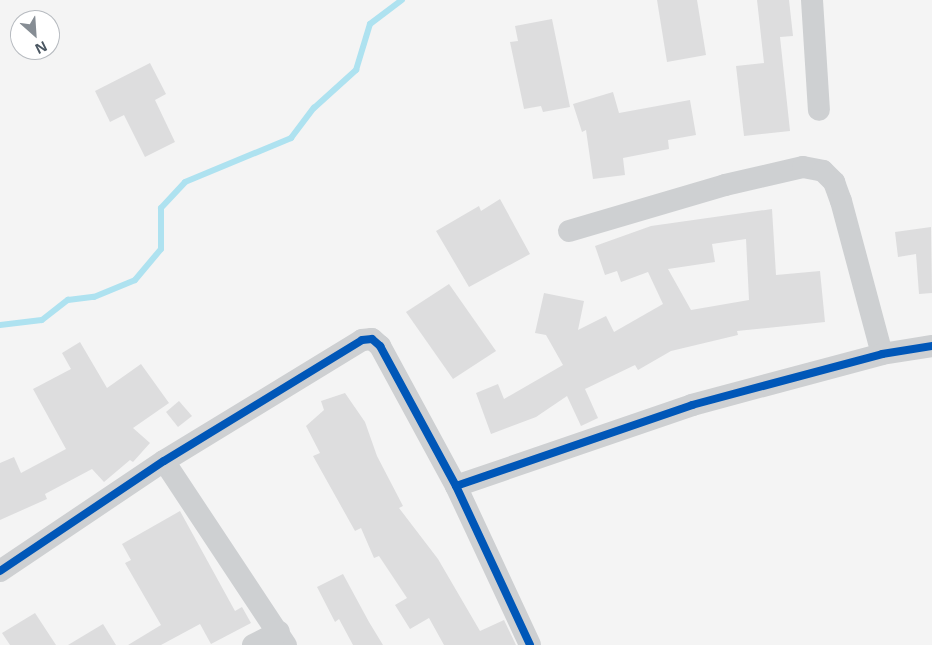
<!DOCTYPE html>
<style>
body{margin:0}
#map{position:relative;width:932px;height:645px;overflow:hidden;background:#f4f4f4;font-family:"Open Sans",sans-serif}
div>[style]{position:absolute}
.stream>*{height:6px;margin:-3px;padding:0 3px;transform-origin:3px;border-radius:3px;background:#aee2f0}
.building>*{inset:0;background:#ddddde}
.minor>*{height:22px;margin:-11px;padding:0 11px;transform-origin:11px;border-radius:11px;background:#ced0d2}
.cycleway>*{height:8px;margin:-4px;padding:0 4px;transform-origin:4px;border-radius:4px;background:#0057b8}
span{translate:-50% -50%;white-space:nowrap;text-align:center;line-height:1.15;-webkit-text-stroke:4px #fff;paint-order:stroke}
.north{position:absolute;left:10px;top:10px;width:50px;height:50px;box-sizing:border-box;background:#fff;border:1px solid #b7bbc0;border-radius:50%;rotate:154deg;font-size:14px;font-weight:700;line-height:20px;text-align:center;color:#4a5661}
.north::after{content:'';display:block;margin:auto;width:18px;height:22px;background:#868d94;clip-path:polygon(50% 0,100% 100%,50% 72%,0 100%)}
</style>
<div id="map">
<div class="stream">
<div style="left:0;top:325px;width:42px;rotate:-6.8deg"></div>
<div style="left:42px;top:320px;width:33px;rotate:-38deg"></div>
<div style="left:68px;top:300px;width:26px;rotate:-7deg"></div>
<div style="left:94px;top:297px;width:44px;rotate:-22.5deg"></div>
<div style="left:135px;top:280px;width:40px;rotate:-50deg"></div>
<div style="left:161px;top:249px;width:41px;rotate:-90deg"></div>
<div style="left:161px;top:208px;width:35px;rotate:-47deg"></div>
<div style="left:185px;top:182px;width:115px;rotate:-22.5deg"></div>
<div style="left:291px;top:138px;width:38px;rotate:-53deg"></div>
<div style="left:314px;top:108px;width:57px;rotate:-42.1deg"></div>
<div style="left:356px;top:70px;width:48px;rotate:-73.1deg"></div>
<div style="left:370px;top:24px;width:40px;rotate:-37deg"></div>
</div>
<div class="building">
<div style="clip-path:polygon(657px 0,697px 0,706px 55px,667px 62px)"></div>
<div style="clip-path:polygon(757px 0,789px 0,793px 36px,780px 37px,790px 131px,744px 136px,736px 66px,764px 63px)"></div>
<div style="clip-path:polygon(552px 19px,570px 107px,543px 112px,541px 106px,524px 109px,510px 42px,518px 41px,515px 26px)"></div>
<div style="clip-path:polygon(150px 63px,166px 94px,155px 100px,175px 142px,145px 157px,124px 115px,110px 122px,95px 91px)"></div>
<div style="clip-path:polygon(613px 92px,619px 113px,690px 100px,696px 135px,668px 140px,669px 149px,623px 158px,625px 175px,593px 179px,586px 130px,582px 132px,573px 104px)"></div>
<div style="clip-path:polygon(500px 199px,530px 254px,469px 287px,436px 231px,479px 206px,481px 211px)"></div>
<div style="clip-path:polygon(evenodd,772px 209px,776px 275px,820px 271px,825px 322px,737px 331px,738px 335px,671px 351px,638px 370px,635px 365px,585px 389px,598px 418px,581px 426px,567px 396px,536px 417px,491px 434px,476px 393px,498px 384px,504px 399px,563px 365px,546px 335px,535px 333px,544px 293px,584px 301px,578px 330px,606px 316px,614px 332px,663px 304px,648px 272px,621px 282px,617px 271px,605px 275px,595px 246px,651px 226px,772px 209px,746px 239px,749px 300px,691px 310px,668px 269px,715px 262px,712px 244px,746px 239px)"></div>
<div style="clip-path:polygon(931px 227px,932px 293px,919px 294px,916px 254px,898px 257px,895px 232px)"></div>
<div style="clip-path:polygon(449px 284px,496px 351px,453px 379px,406px 312px)"></div>
<div style="clip-path:polygon(80px 342px,107px 388px,141px 364px,169px 403px,133px 428px,150px 443px,133px 462px,130px 460px,104px 482px,92px 469px,45px 494px,47px 499px,0 520px,0 463px,14px 457px,21px 473px,66px 449px,33px 389px,71px 369px,62px 353px)"></div>
<div style="clip-path:polygon(345px 393px,365px 422px,377px 456px,403px 506px,399px 508px,438px 559px,480px 631px,504px 620px,516px 645px,444px 645px,429px 618px,410px 629px,395px 605px,407px 598px,379px 556px,374px 558px,361px 528px,355px 531px,313px 456px,320px 453px,306px 426px,324px 410px,321px 401px)"></div>
<div style="clip-path:polygon(179px 401px,192px 416px,178px 427px,166px 412px)"></div>
<div style="clip-path:polygon(180px 511px,235px 611px,242px 607px,251px 623px,211px 644px,200px 624px,161px 645px,128px 645px,161px 625px,125px 563px,131px 560px,122px 544px)"></div>
<div style="clip-path:polygon(343px 574px,369px 622px,383px 645px,353px 645px,339px 619px,335px 622px,317px 587px)"></div>
<div style="clip-path:polygon(35px 613px,56px 645px,10px 645px,2px 633px)"></div>
<div style="clip-path:polygon(103px 624px,116px 645px,68px 645px)"></div>
</div>
<div class="minor">
<div style="left:812px;top:0;width:110px;rotate:86.4deg"></div>
<div style="left:569px;top:231px;width:163px;rotate:-16.4deg"></div>
<div style="left:725px;top:185px;width:80px;rotate:-13deg"></div>
<div style="left:803px;top:167px;width:20px;rotate:11deg"></div>
<div style="left:823px;top:171px;width:16px;rotate:45deg"></div>
<div style="left:834px;top:182px;width:20px;rotate:70deg"></div>
<div style="left:841px;top:201px;width:158px;rotate:75deg"></div>
<div style="left:164px;top:461px;width:221px;rotate:56.5deg"></div>
<div style="left:456px;top:486px;width:250px;rotate:-18.9deg"></div>
<div style="left:692px;top:405px;width:197px;rotate:-15deg"></div>
<div style="left:882px;top:354px;width:51px;rotate:-9.1deg"></div>
<div style="left:0;top:571px;width:197px;rotate:-33.9deg"></div>
<div style="left:164px;top:461px;width:232px;rotate:-31.4deg"></div>
<div style="left:362px;top:340px;width:10px;rotate:-6deg"></div>
<div style="left:372px;top:339px;width:11px;rotate:41deg"></div>
<div style="left:380px;top:346px;width:159px;rotate:61.5deg"></div>
<div style="left:456px;top:486px;width:175px;rotate:65deg"></div>
<div style="left:253px;top:645px;width:29px;rotate:-27deg"></div>
</div>
<div class="cycleway">
<div style="left:456px;top:486px;width:250px;rotate:-18.9deg"></div>
<div style="left:692px;top:405px;width:197px;rotate:-15deg"></div>
<div style="left:882px;top:354px;width:51px;rotate:-9.1deg"></div>
<div style="left:0;top:571px;width:197px;rotate:-33.9deg"></div>
<div style="left:164px;top:461px;width:232px;rotate:-31.4deg"></div>
<div style="left:362px;top:340px;width:10px;rotate:-6deg"></div>
<div style="left:372px;top:339px;width:11px;rotate:41deg"></div>
<div style="left:380px;top:346px;width:159px;rotate:61.5deg"></div>
<div style="left:456px;top:486px;width:175px;rotate:65deg"></div>
</div>
<div class="north">N</div>
</div>
